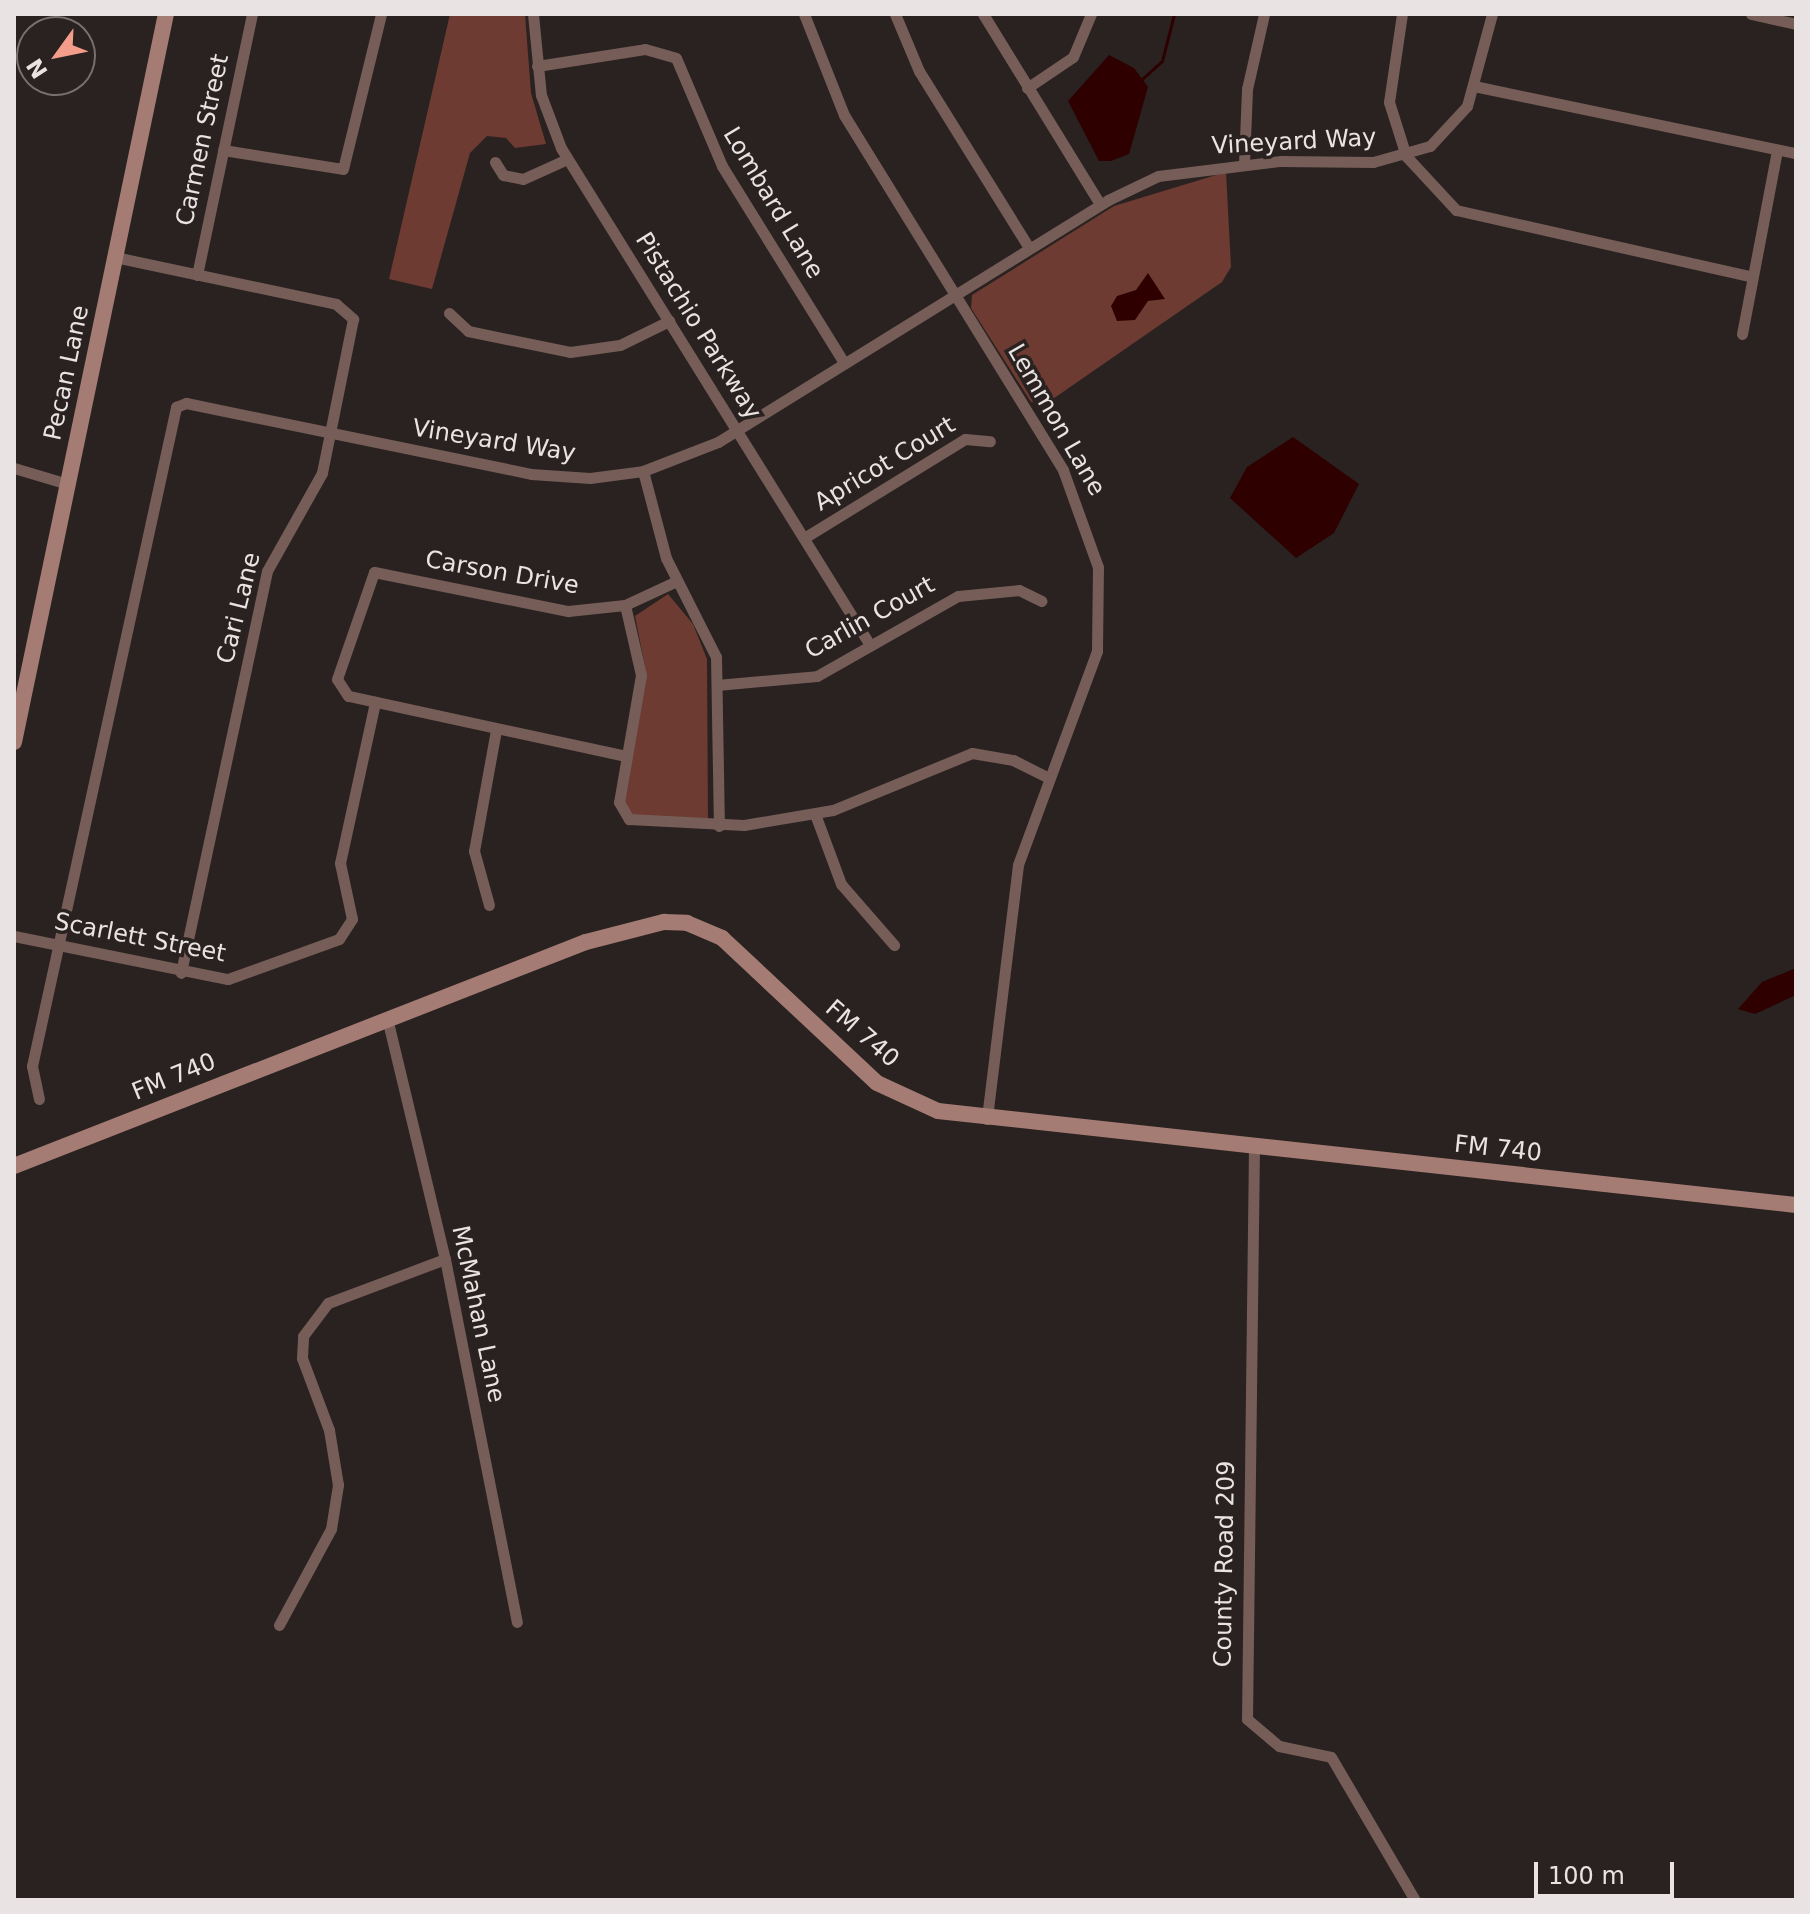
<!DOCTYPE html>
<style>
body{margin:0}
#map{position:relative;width:1810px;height:1914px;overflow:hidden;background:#292221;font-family:"DejaVu Sans",sans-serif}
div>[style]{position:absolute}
.green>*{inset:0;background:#6d3b31}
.water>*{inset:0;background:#2e0000}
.stream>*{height:3px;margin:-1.5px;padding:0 1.5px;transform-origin:1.5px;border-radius:1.5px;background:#2e0000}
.street>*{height:11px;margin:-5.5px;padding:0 5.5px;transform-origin:5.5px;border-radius:5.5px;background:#765d57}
.secondary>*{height:16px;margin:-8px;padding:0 8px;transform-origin:8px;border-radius:8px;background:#a57c73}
span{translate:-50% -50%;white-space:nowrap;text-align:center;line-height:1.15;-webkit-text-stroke:7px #292221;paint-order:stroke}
.street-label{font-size:24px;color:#e9e4e3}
.frame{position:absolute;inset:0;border:16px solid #e9e4e3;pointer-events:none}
.north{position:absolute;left:16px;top:16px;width:80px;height:80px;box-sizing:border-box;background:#292221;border:2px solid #76706f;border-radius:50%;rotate:237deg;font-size:22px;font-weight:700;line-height:32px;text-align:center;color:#e9e4e3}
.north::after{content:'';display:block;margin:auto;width:28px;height:36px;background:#f49d8b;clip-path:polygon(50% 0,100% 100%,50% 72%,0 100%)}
.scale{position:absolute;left:1534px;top:1862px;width:140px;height:36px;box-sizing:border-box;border:4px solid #e9e4e3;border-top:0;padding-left:10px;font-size:24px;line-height:28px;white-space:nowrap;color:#e9e4e3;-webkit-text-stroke:6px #292221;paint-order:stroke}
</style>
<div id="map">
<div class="green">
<div style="clip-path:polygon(450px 14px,525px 14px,531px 93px,546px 144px,515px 148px,506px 138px,487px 136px,470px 153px,432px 289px,389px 279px)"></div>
<div style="clip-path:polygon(1226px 172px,1231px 267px,1222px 282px,1047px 403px,1031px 402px,971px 308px,972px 295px,1114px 206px)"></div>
<div style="clip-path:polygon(668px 594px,693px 624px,707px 659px,708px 822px,631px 815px,623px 799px,646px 672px,635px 616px)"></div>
</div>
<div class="water">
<div style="clip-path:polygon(1109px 55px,1134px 68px,1148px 87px,1129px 154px,1111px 161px,1099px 161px,1068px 101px)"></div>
<div style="clip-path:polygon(1148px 273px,1165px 299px,1148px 301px,1135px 320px,1117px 321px,1111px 306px,1117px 296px,1136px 290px)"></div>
<div style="clip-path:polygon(1293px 437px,1359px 484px,1334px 533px,1296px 558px,1230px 498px,1247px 467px)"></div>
<div style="clip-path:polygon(1796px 968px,1796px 995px,1755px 1014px,1738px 1009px,1762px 982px)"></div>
</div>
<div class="stream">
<div style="left:1142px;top:79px;width:27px;rotate:-42deg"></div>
<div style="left:1162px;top:61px;width:49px;rotate:-75.7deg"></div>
</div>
<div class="street">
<div style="left:533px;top:14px;width:81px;rotate:84.4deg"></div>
<div style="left:541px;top:95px;width:57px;rotate:69.3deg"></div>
<div style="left:561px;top:148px;width:585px;rotate:58.13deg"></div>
<div style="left:804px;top:14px;width:109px;rotate:68.4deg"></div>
<div style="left:844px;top:115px;width:417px;rotate:58.3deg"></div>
<div style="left:1063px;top:470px;width:103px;rotate:70.2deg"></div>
<div style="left:1098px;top:567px;width:84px;rotate:90.7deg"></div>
<div style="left:1097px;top:651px;width:228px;rotate:110.3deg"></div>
<div style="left:1018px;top:865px;width:256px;rotate:97deg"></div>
<div style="left:895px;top:14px;width:62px;rotate:67.2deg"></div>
<div style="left:919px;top:71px;width:208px;rotate:58.1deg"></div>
<div style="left:983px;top:14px;width:223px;rotate:58.4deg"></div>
<div style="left:1402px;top:14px;width:89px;rotate:98.4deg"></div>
<div style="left:1389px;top:102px;width:57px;rotate:72.5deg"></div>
<div style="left:1406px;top:156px;width:74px;rotate:47.2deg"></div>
<div style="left:1456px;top:210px;width:301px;rotate:12.7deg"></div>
<div style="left:1751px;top:14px;width:46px;rotate:12.5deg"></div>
<div style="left:537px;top:66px;width:109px;rotate:-8.9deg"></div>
<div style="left:645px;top:49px;width:32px;rotate:16deg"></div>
<div style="left:676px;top:58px;width:117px;rotate:66.9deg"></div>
<div style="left:722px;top:166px;width:232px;rotate:58.2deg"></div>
<div style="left:1474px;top:86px;width:329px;rotate:11.8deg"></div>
<div style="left:1027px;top:88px;width:55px;rotate:-34deg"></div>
<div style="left:1073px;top:57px;width:47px;rotate:-67.3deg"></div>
<div style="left:223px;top:150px;width:121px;rotate:9deg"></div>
<div style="left:343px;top:169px;width:160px;rotate:-76.2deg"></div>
<div style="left:495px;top:162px;width:15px;rotate:58deg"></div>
<div style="left:503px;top:175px;width:20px;rotate:11deg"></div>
<div style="left:523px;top:179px;width:48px;rotate:-24.4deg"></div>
<div style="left:1244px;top:164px;width:75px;rotate:-87.7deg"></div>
<div style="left:1247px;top:89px;width:77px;rotate:-77.2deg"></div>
<div style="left:115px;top:257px;width:226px;rotate:12deg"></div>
<div style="left:336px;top:304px;width:23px;rotate:41deg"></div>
<div style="left:353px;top:319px;width:157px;rotate:101.4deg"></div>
<div style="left:322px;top:473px;width:112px;rotate:119.3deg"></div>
<div style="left:267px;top:571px;width:411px;rotate:102.1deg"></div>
<div style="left:197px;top:275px;width:267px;rotate:-78.1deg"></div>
<div style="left:449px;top:313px;width:26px;rotate:43deg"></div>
<div style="left:468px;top:331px;width:104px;rotate:11.6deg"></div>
<div style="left:570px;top:352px;width:50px;rotate:-8deg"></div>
<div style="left:620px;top:345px;width:55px;rotate:-26.1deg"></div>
<div style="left:1742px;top:334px;width:187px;rotate:-79.2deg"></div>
<div style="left:14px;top:468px;width:56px;rotate:16.5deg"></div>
<div style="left:643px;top:471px;width:90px;rotate:75.2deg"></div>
<div style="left:666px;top:558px;width:111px;rotate:63.2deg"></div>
<div style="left:716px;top:657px;width:169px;rotate:89deg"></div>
<div style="left:804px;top:538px;width:189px;rotate:-31.6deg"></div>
<div style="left:965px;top:439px;width:25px;rotate:5deg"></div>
<div style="left:625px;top:605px;width:72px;rotate:77.1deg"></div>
<div style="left:641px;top:675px;width:129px;rotate:99.8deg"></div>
<div style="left:619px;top:802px;width:20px;rotate:60deg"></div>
<div style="left:629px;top:819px;width:115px;rotate:3deg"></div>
<div style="left:744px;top:825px;width:90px;rotate:-9.6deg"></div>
<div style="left:833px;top:810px;width:150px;rotate:-22.3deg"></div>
<div style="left:972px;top:753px;width:42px;rotate:9.7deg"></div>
<div style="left:1013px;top:760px;width:40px;rotate:26.6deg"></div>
<div style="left:717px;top:685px;width:100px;rotate:-5.1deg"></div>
<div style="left:817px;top:676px;width:162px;rotate:-29.6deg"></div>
<div style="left:958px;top:596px;width:61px;rotate:-5.6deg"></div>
<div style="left:1019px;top:590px;width:25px;rotate:26deg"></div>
<div style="left:626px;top:756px;width:284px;rotate:-167.8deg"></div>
<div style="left:348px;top:696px;width:20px;rotate:-123deg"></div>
<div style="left:337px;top:679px;width:113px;rotate:-70.9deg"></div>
<div style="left:374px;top:572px;width:198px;rotate:11.4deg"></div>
<div style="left:568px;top:611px;width:57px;rotate:-6deg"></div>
<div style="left:625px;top:605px;width:57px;rotate:-24.8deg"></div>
<div style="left:815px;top:814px;width:75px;rotate:69.6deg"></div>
<div style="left:841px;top:884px;width:81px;rotate:49deg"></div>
<div style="left:489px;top:905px;width:56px;rotate:-105.5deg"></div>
<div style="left:474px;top:851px;width:123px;rotate:-79.7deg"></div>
<div style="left:14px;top:936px;width:218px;rotate:11.4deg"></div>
<div style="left:228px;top:979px;width:118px;rotate:-19.8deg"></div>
<div style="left:339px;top:939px;width:24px;rotate:-57deg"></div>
<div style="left:352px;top:919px;width:57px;rotate:-102.1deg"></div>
<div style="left:340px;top:863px;width:165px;rotate:-77.7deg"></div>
<div style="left:387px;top:1018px;width:248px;rotate:76.5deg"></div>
<div style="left:445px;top:1259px;width:370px;rotate:78.8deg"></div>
<div style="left:39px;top:1099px;width:34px;rotate:-102deg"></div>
<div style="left:32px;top:1066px;width:675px;rotate:-77.67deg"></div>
<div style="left:176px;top:407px;width:11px;rotate:-22deg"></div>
<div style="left:186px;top:403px;width:352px;rotate:11.6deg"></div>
<div style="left:531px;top:474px;width:59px;rotate:3.9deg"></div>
<div style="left:590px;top:478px;width:53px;rotate:-7.5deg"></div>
<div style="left:643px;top:471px;width:80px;rotate:-21.1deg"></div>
<div style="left:718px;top:442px;width:459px;rotate:-31.8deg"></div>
<div style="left:1108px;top:200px;width:55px;rotate:-25.6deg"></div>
<div style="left:1158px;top:176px;width:124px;rotate:-7deg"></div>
<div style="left:1281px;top:161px;width:92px;rotate:0.6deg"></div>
<div style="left:1373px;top:162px;width:59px;rotate:-15.7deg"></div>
<div style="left:1430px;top:146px;width:54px;rotate:-47.2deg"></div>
<div style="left:1467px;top:106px;width:95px;rotate:-74.8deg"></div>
<div style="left:1254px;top:1147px;width:572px;rotate:90.7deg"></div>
<div style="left:1247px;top:1719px;width:42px;rotate:40.2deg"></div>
<div style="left:1279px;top:1746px;width:53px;rotate:11.9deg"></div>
<div style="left:1331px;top:1757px;width:166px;rotate:59.6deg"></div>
<div style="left:279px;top:1625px;width:109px;rotate:-61.6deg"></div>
<div style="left:331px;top:1529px;width:45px;rotate:-81deg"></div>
<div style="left:338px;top:1485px;width:56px;rotate:-99.3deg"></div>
<div style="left:329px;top:1430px;width:77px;rotate:-110.6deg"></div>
<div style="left:302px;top:1358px;width:22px;rotate:-87deg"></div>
<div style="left:303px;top:1336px;width:41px;rotate:-52.9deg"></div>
<div style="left:328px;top:1303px;width:125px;rotate:-20.6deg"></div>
</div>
<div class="secondary">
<div style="left:14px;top:742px;width:744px;rotate:-78.21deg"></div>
<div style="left:14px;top:1166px;width:614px;rotate:-21.39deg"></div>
<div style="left:586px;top:942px;width:81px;rotate:-14.4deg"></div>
<div style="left:664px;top:922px;width:23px;rotate:2deg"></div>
<div style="left:687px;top:923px;width:38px;rotate:23deg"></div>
<div style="left:722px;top:938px;width:212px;rotate:43.1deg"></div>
<div style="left:877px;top:1083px;width:67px;rotate:24.7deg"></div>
<div style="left:938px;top:1111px;width:863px;rotate:6.25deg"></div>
</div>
<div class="street-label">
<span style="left:203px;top:140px;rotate:-78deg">Carmen Street</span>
<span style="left:1294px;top:142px;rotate:-3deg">Vineyard Way</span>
<span style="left:773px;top:203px;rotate:59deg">Lombard Lane</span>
<span style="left:698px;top:326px;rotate:58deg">Pistachio Parkway</span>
<span style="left:67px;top:373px;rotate:-78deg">Pecan Lane</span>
<span style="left:1056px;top:420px;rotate:60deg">Lemmon Lane</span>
<span style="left:494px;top:441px;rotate:9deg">Vineyard Way</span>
<span style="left:885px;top:464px;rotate:-31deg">Apricot Court</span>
<span style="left:502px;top:573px;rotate:10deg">Carson Drive</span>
<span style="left:239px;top:608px;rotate:-76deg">Cari Lane</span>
<span style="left:870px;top:618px;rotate:-29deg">Carlin Court</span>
<span style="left:140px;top:938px;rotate:11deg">Scarlett Street</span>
<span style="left:862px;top:1034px;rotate:41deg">FM 740</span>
<span style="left:174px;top:1077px;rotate:-22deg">FM 740</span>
<span style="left:1498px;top:1149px;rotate:6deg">FM 740</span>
<span style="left:478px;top:1314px;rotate:78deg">McMahan Lane</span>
<span style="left:1225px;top:1564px;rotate:-89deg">County Road 209</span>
</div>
<div class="frame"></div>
<div class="north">N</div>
<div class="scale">100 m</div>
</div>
